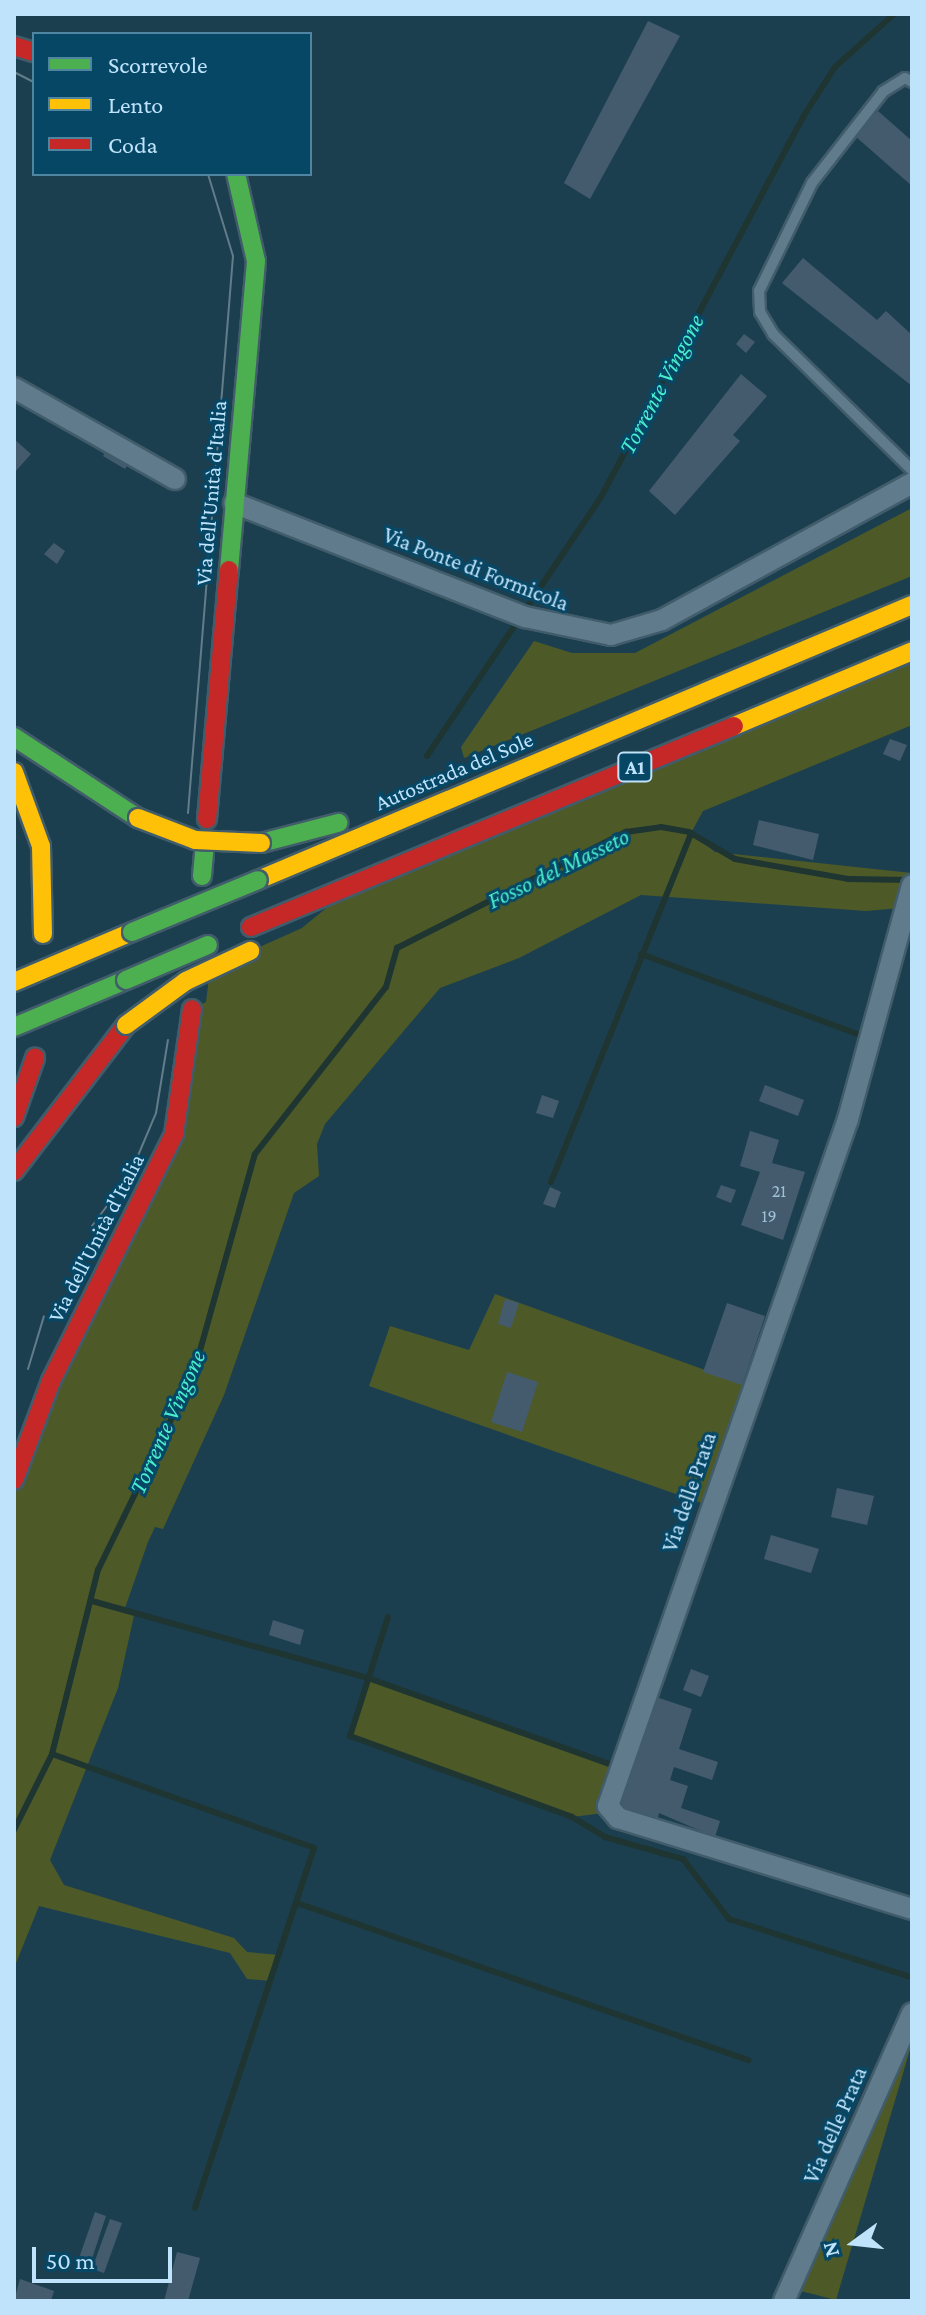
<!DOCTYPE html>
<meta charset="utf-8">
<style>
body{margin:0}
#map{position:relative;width:926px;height:2315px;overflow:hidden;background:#1c3f50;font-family:"Crimson Pro",serif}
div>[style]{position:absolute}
.green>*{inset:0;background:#4d5a27}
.stream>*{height:6px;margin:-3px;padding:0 3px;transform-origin:3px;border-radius:3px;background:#1e3532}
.building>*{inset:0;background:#445b6e}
.roads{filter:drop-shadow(2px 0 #415c6a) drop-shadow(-2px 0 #415c6a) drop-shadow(0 2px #415c6a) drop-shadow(0 -2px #415c6a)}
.lane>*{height:10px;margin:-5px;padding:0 5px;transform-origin:5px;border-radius:5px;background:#607b8c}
.street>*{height:20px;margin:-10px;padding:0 10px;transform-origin:10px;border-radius:10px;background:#607b8c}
.fast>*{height:18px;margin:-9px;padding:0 9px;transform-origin:9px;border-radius:9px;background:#4caf50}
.slow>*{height:18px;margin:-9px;padding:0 9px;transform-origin:9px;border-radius:9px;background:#ffc107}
.jam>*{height:18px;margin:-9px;padding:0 9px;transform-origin:9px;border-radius:9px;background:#c62828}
.tram>*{height:2px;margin:-1px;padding:0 1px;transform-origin:1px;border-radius:1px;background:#637c8a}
.bridges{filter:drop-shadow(2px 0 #415c6a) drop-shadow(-2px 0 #415c6a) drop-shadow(0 2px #415c6a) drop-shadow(0 -2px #415c6a)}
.fast-bridge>*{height:18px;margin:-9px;padding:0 9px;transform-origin:9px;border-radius:9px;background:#4caf50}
.slow-bridge>*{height:18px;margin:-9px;padding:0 9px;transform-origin:9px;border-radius:9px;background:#ffc107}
span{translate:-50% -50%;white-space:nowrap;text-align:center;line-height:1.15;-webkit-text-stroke:6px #064766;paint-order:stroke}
.number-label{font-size:18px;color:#a0c1d7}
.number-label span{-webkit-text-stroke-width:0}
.shield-label span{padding:2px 6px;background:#064766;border:2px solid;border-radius:6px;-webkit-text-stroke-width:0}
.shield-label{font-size:20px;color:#bfe3fa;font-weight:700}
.street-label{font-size:22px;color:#bfe3fa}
.water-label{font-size:24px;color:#49eecf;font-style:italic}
.frame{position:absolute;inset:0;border:16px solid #bfe3fa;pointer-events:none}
.legend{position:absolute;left:32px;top:32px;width:280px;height:144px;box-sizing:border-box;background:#064766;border:2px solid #5085a1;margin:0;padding:10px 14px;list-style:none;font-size:24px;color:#bfe3fa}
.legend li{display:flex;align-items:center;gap:16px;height:40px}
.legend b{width:40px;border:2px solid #5085a1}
.north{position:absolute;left:814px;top:2203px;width:80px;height:80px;-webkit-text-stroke:6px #064766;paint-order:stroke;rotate:255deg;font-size:22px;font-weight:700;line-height:32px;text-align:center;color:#bfe3fa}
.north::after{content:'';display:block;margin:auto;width:28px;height:36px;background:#bfe3fa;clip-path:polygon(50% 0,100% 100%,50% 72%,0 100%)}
.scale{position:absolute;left:32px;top:2247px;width:140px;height:36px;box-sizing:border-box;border:4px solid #bfe3fa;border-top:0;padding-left:10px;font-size:24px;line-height:28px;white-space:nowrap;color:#bfe3fa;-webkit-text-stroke:6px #064766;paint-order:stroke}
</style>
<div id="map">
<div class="green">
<div style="clip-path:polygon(912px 508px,912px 576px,464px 758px,461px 747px,534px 641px,572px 653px,635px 653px)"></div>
<div style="clip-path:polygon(912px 651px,912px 725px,703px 811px,691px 833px,715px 852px,912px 873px,912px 907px,866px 911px,641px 895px,519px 958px,440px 988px,325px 1124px,317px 1144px,319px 1176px,294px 1193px,224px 1395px,163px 1529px,155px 1527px,148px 1542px,125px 1608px,135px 1611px,118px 1688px,50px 1860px,64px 1885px,234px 1938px,247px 1952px,280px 1955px,272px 1981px,247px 1979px,230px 1953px,39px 1906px,14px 1968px,14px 1480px,164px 1158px,192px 1009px,206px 1002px,210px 969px,302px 928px,358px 882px)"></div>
<div style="clip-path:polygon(495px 1294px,752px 1387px,710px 1506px,369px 1386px,390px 1326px,469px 1350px)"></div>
<div style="clip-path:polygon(368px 1678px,609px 1764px,618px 1769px,611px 1812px,572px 1817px,350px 1736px)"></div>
<div style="clip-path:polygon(912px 2013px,912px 2043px,836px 2300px,789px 2288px)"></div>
</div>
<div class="stream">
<div style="left:427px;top:756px;width:312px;rotate:-56.1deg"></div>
<div style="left:601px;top:497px;width:430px;rotate:-62deg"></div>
<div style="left:803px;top:117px;width:59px;rotate:-57.4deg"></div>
<div style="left:835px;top:67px;width:79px;rotate:-41.9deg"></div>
<div style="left:641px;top:954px;width:230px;rotate:20.3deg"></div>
<div style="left:551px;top:1182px;width:376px;rotate:-68.1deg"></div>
<div style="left:92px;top:1601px;width:287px;rotate:15.6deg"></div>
<div style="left:368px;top:1678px;width:256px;rotate:19.6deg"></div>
<div style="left:388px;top:1617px;width:125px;rotate:107.7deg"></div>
<div style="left:350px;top:1736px;width:236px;rotate:20deg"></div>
<div style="left:572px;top:1817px;width:39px;rotate:31deg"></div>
<div style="left:605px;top:1837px;width:81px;rotate:15.8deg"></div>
<div style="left:683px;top:1859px;width:76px;rotate:52.5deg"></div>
<div style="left:729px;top:1919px;width:191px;rotate:17.7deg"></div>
<div style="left:52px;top:1754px;width:278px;rotate:19.7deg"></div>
<div style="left:314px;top:1848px;width:379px;rotate:108.3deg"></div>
<div style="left:14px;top:1830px;width:85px;rotate:-63.4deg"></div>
<div style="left:52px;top:1754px;width:190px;rotate:-76deg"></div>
<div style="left:98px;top:1570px;width:220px;rotate:-64.1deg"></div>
<div style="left:194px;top:1372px;width:226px;rotate:-74.4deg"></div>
<div style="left:255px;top:1154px;width:212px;rotate:-51.9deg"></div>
<div style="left:386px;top:987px;width:41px;rotate:-74.2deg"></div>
<div style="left:397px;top:948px;width:257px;rotate:-26.9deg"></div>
<div style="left:626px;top:832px;width:35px;rotate:-8deg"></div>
<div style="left:661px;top:827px;width:28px;rotate:10deg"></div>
<div style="left:689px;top:832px;width:53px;rotate:30.4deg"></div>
<div style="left:735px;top:859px;width:116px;rotate:10deg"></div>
<div style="left:849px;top:879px;width:60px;rotate:1deg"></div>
<div style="left:297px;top:1903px;width:478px;rotate:19.2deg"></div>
</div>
<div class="building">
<div style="clip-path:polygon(648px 21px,680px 36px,590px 199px,564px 183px)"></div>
<div style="clip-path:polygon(878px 111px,912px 141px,912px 186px,855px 136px)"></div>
<div style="clip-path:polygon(803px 258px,877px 320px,886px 311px,912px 335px,912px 386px,782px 283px)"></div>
<div style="clip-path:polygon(744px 334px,755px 342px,746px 353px,736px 344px)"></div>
<div style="clip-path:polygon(741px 374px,767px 396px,733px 435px,740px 441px,675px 515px,649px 491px)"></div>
<div style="clip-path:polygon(14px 439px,31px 454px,14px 473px)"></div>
<div style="clip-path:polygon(107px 449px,129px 462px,125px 469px,103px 456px)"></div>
<div style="clip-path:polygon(54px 543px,65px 551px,57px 564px,44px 554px)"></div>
<div style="clip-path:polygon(890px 739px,907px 745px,900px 761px,883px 754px)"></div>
<div style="clip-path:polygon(759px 820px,819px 834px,813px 860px,753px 845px)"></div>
<div style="clip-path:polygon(765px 1085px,804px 1100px,798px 1116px,759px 1101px)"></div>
<div style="clip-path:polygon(542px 1095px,559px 1101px,553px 1118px,536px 1113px)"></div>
<div style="clip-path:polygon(750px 1131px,779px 1140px,772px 1163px,805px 1172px,783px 1240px,741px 1225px,760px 1172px,740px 1166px)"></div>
<div style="clip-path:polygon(721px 1185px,736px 1190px,731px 1203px,716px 1197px)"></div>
<div style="clip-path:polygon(550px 1187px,561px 1192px,555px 1208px,543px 1204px)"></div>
<div style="clip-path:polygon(505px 1299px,519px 1303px,511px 1328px,498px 1324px)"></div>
<div style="clip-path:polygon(727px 1303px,765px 1316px,742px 1385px,703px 1372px)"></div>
<div style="clip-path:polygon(507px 1372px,538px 1382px,522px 1432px,491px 1422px)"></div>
<div style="clip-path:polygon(837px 1488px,874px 1496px,867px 1525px,831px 1517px)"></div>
<div style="clip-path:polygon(771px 1535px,819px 1549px,811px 1573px,764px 1559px)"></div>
<div style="clip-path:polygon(273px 1620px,304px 1630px,300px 1645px,269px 1635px)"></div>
<div style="clip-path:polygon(691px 1669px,709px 1676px,701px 1697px,683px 1690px)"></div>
<div style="clip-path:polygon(650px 1695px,692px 1709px,679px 1749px,718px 1762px,712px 1780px,674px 1767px,670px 1780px,688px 1786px,681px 1808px,720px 1821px,715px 1837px,659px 1813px,657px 1821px,614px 1807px)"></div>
<div style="clip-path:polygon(95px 2212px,106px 2216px,89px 2268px,77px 2264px)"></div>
<div style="clip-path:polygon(110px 2219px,122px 2223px,104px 2273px,92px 2269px)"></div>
<div style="clip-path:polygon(177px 2252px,200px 2258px,188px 2301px,164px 2301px)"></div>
<div style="clip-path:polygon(20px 2279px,54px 2291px,51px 2301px,14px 2301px)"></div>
</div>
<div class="roads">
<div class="lane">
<div style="left:912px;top:82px;width:8px;rotate:-150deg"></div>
<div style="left:905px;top:78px;width:26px;rotate:148deg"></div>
<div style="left:883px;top:92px;width:115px;rotate:128deg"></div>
<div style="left:812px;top:183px;width:120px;rotate:116.1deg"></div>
<div style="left:759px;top:291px;width:21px;rotate:87deg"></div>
<div style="left:760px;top:312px;width:26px;rotate:59deg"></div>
<div style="left:773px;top:334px;width:194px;rotate:44.4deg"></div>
</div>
<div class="street">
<div style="left:14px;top:388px;width:185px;rotate:29.5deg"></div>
<div style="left:234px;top:503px;width:313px;rotate:21.4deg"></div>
<div style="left:525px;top:617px;width:88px;rotate:11.8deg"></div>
<div style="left:611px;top:635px;width:53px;rotate:-16.4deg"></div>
<div style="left:662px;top:620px;width:285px;rotate:-28.7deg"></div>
<div style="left:912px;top:885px;width:243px;rotate:105.3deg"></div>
<div style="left:848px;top:1119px;width:728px;rotate:109.26deg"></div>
<div style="left:608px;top:1806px;width:16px;rotate:50deg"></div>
<div style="left:618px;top:1818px;width:308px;rotate:17.2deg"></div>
<div style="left:784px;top:2301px;width:315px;rotate:-66deg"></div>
</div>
<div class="fast">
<div style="left:229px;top:570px;width:310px;rotate:-85deg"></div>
<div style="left:256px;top:261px;width:89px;rotate:-102.9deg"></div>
<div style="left:14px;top:737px;width:148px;rotate:33.2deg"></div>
<div style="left:261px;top:843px;width:80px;rotate:-14.6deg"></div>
<div style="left:202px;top:876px;width:23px;rotate:-85deg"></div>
<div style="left:14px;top:1027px;width:121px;rotate:-22.8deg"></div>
</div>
<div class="slow">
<div style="left:734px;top:726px;width:193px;rotate:-22.8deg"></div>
<div style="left:14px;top:772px;width:79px;rotate:70deg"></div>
<div style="left:41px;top:846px;width:88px;rotate:88.7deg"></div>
<div style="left:258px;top:880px;width:709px;rotate:-22.81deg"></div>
<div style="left:14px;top:982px;width:128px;rotate:-23deg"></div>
</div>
<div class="jam">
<div style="left:14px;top:46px;width:21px;rotate:17deg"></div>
<div style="left:207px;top:819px;width:250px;rotate:-85deg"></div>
<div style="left:251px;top:927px;width:523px;rotate:-22.59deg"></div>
<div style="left:14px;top:1117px;width:63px;rotate:-70.4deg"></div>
<div style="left:14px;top:1171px;width:184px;rotate:-52.5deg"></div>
<div style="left:14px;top:1480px;width:106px;rotate:-69.5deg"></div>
<div style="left:51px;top:1381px;width:276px;rotate:-63.5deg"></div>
<div style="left:174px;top:1134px;width:126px;rotate:-81.8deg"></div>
</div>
</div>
<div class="tram">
<div style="left:14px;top:72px;width:22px;rotate:27deg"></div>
<div style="left:188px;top:813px;width:559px;rotate:-85.38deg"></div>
<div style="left:233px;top:256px;width:86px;rotate:-107deg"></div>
<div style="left:137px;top:1158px;width:49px;rotate:-67.1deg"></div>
<div style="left:156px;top:1113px;width:74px;rotate:-80.7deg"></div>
<div style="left:92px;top:1226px;width:54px;rotate:-53.3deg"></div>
<div style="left:28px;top:1369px;width:55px;rotate:-73.2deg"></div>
</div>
<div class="bridges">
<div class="fast-bridge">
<div style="left:132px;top:932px;width:136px;rotate:-22.4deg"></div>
<div style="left:126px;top:980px;width:89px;rotate:-23.1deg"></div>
</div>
<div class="slow-bridge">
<div style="left:138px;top:818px;width:61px;rotate:21.1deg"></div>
<div style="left:195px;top:840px;width:66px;rotate:2.6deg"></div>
<div style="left:126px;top:1025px;width:74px;rotate:-36.3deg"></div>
<div style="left:186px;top:981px;width:71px;rotate:-25.1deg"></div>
</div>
</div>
<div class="number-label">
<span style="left:779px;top:1191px">21</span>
<span style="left:769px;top:1216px">19</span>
</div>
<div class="shield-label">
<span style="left:635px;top:767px">A1</span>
</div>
<div class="street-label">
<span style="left:211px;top:493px;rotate:-85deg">Via dell'Unità d'Italia</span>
<span style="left:476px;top:569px;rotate:21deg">Via Ponte di Formicola</span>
<span style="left:454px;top:771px;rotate:-23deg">Autostrada del Sole</span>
<span style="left:96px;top:1238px;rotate:-63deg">Via dell'Unità d'Italia</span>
<span style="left:689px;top:1492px;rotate:-71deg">Via delle Prata</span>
<span style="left:835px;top:2125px;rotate:-66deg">Via delle Prata</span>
</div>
<div class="water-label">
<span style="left:661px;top:384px;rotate:-62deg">Torrente Vingone</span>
<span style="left:558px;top:868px;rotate:-26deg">Fosso del Masseto</span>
<span style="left:167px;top:1422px;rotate:-66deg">Torrente Vingone</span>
</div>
<div class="frame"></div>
<ul class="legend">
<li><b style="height:10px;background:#4caf50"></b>Scorrevole</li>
<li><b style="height:10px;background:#ffc107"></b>Lento</li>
<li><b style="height:10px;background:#c62828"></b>Coda</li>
</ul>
<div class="north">N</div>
<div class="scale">50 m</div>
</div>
